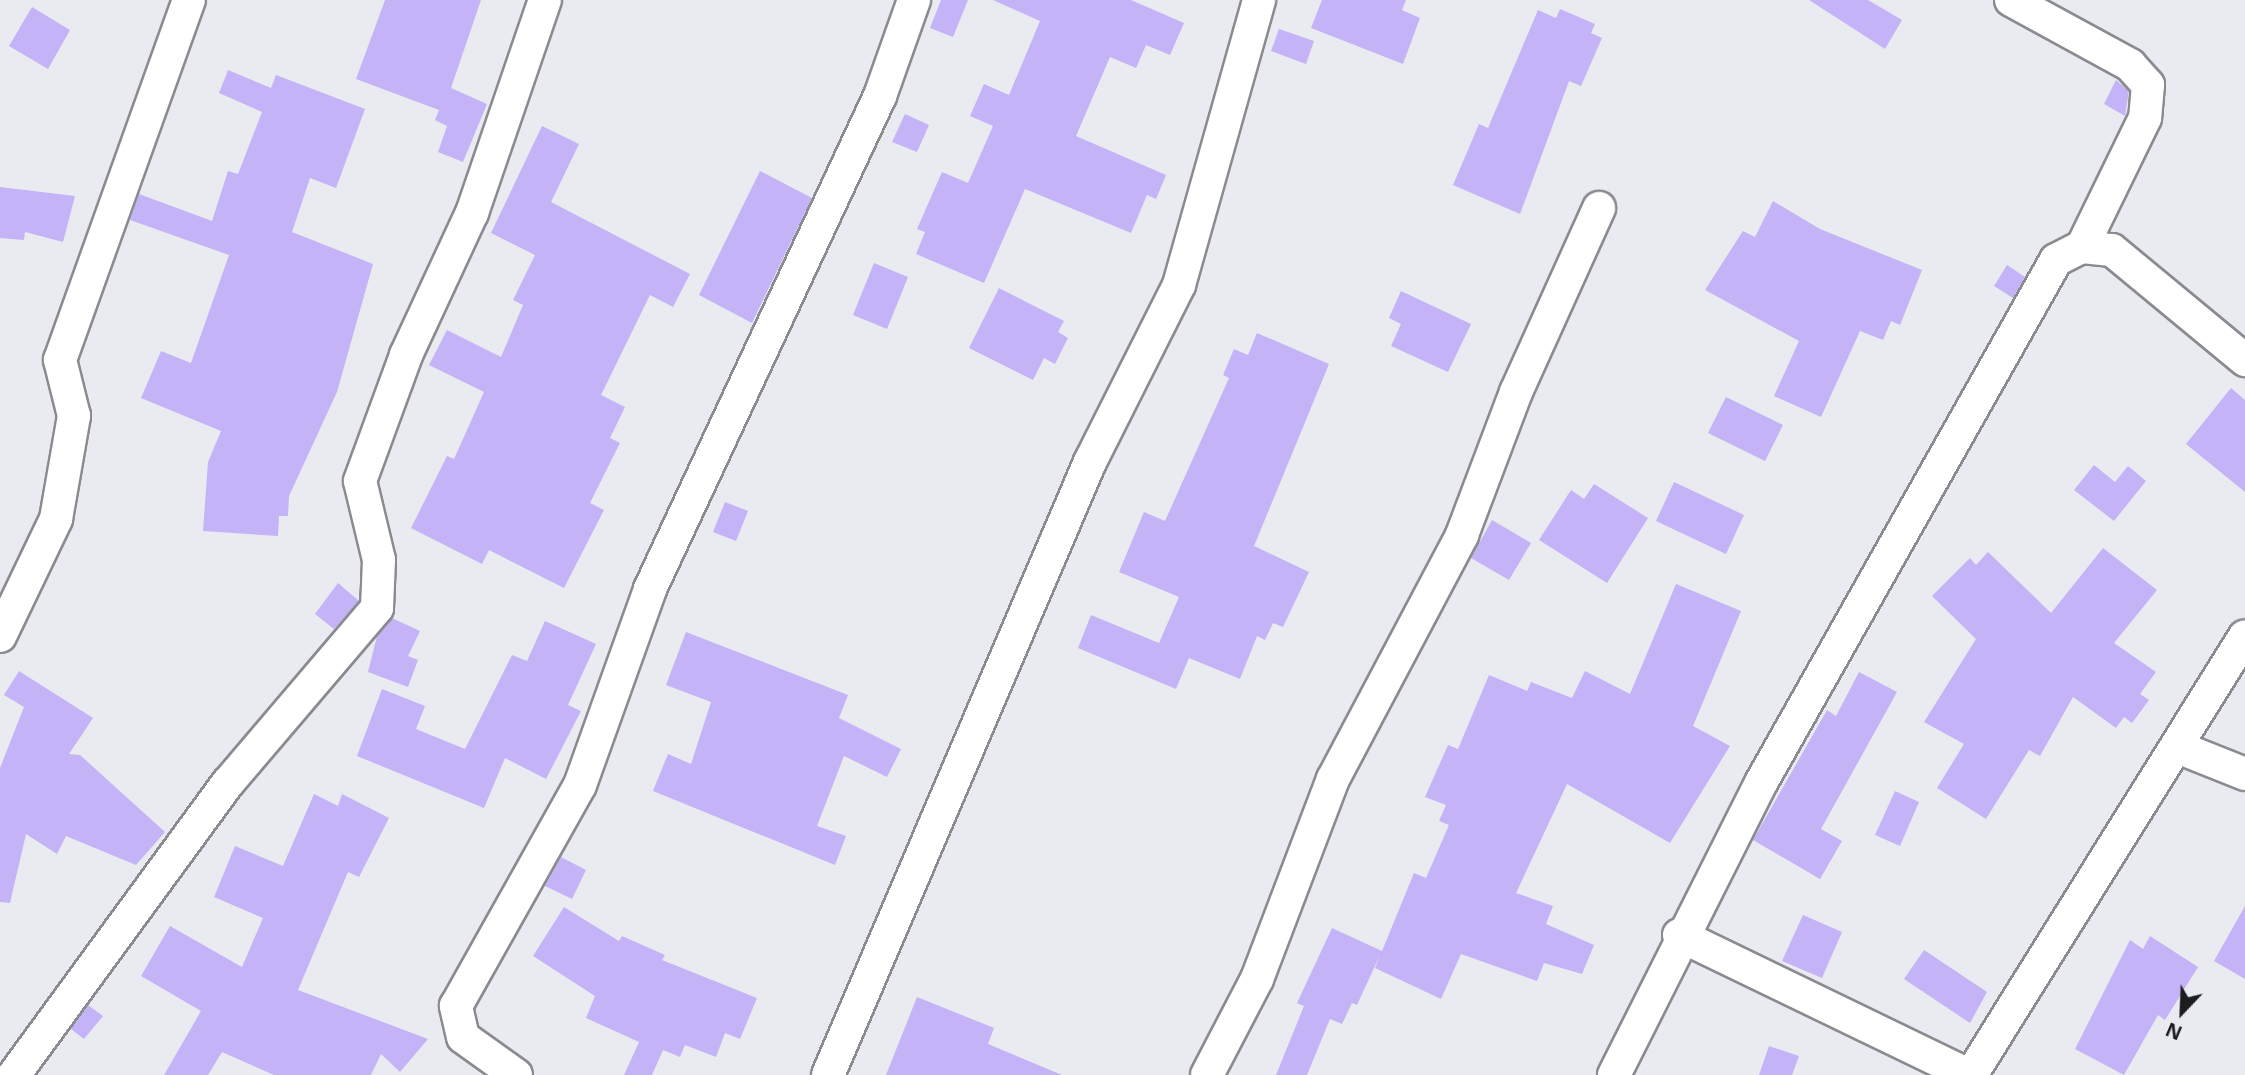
<!DOCTYPE html>
<style>
body{margin:0}
#map{position:relative;width:2245px;height:1075px;overflow:hidden;background:#eaebf0;font-family:"Noto Sans",sans-serif}
div>[style]{position:absolute}
.building>*{inset:0;background:#c4b3f6}
.roads{filter:drop-shadow(2px 0 #8a8b90) drop-shadow(-2px 0 #8a8b90) drop-shadow(0 2px #8a8b90) drop-shadow(0 -2px #8a8b90)}
.minor>*{height:32px;margin:-16px;padding:0 16px;transform-origin:16px;border-radius:16px;background:#fff}
span{translate:-50% -50%;white-space:nowrap;text-align:center;line-height:1.15;-webkit-text-stroke:6px #eaebf0;paint-order:stroke}
.north{position:absolute;left:2147px;top:977px;width:70px;height:70px;-webkit-text-stroke:5px #eaebf0;paint-order:stroke;rotate:203deg;font-size:19px;font-weight:700;line-height:28px;text-align:center;color:#1c1c1e}
.north::after{content:'';display:block;margin:auto;width:24px;height:32px;background:#1c1c1e;clip-path:polygon(50% 0,100% 100%,50% 72%,0 100%)}
</style>
<div id="map">
<div class="building">
<div style="clip-path:polygon(385px 0,481px 0,451px 88px,487px 104px,463px 162px,438px 152px,447px 126px,435px 120px,439px 110px,356px 79px)"></div>
<div style="clip-path:polygon(941px 0,968px 0,953px 37px,930px 28px)"></div>
<div style="clip-path:polygon(993px 0,1131px 0,1184px 23px,1170px 55px,1146px 45px,1136px 68px,1110px 57px,1076px 136px,1166px 175px,1156px 199px,1147px 195px,1131px 233px,1025px 189px,984px 283px,916px 254px,925px 232px,917px 229px,942px 172px,968px 183px,993px 126px,970px 116px,984px 84px,1009px 95px,1040px 21px)"></div>
<div style="clip-path:polygon(1322px 0,1406px 0,1402px 10px,1420px 18px,1403px 64px,1311px 28px)"></div>
<div style="clip-path:polygon(1809px 0,1868px 0,1902px 20px,1885px 49px)"></div>
<div style="clip-path:polygon(32px 7px,70px 30px,48px 69px,9px 46px)"></div>
<div style="clip-path:polygon(1560px 9px,1595px 24px,1591px 33px,1602px 38px,1581px 86px,1569px 81px,1520px 214px,1453px 185px,1479px 124px,1488px 128px,1538px 10px,1556px 18px)"></div>
<div style="clip-path:polygon(1279px 29px,1314px 41px,1306px 64px,1271px 51px)"></div>
<div style="clip-path:polygon(228px 70px,271px 88px,276px 75px,365px 109px,336px 188px,310px 178px,292px 232px,373px 264px,337px 392px,289px 496px,288px 516px,279px 516px,278px 536px,203px 531px,208px 462px,221px 431px,141px 398px,161px 351px,191px 363px,229px 255px,130px 220px,139px 194px,212px 221px,228px 171px,238px 174px,262px 112px,219px 93px)"></div>
<div style="clip-path:polygon(2116px 80px,2129px 91px,2125px 116px,2104px 104px)"></div>
<div style="clip-path:polygon(905px 114px,929px 125px,917px 152px,892px 142px)"></div>
<div style="clip-path:polygon(542px 126px,579px 144px,551px 202px,690px 274px,673px 307px,650px 295px,601px 395px,625px 407px,610px 438px,620px 443px,590px 503px,604px 510px,564px 588px,489px 550px,482px 564px,411px 528px,447px 456px,454px 459px,484px 392px,429px 365px,447px 330px,501px 357px,523px 305px,513px 300px,535px 255px,491px 233px)"></div>
<div style="clip-path:polygon(760px 171px,812px 198px,752px 323px,699px 295px)"></div>
<div style="clip-path:polygon(0 187px,75px 196px,63px 242px,25px 232px,24px 240px,0 238px)"></div>
<div style="clip-path:polygon(1773px 201px,1820px 229px,1922px 270px,1900px 325px,1891px 321px,1883px 340px,1860px 331px,1821px 417px,1774px 396px,1799px 341px,1705px 290px,1743px 231px,1755px 237px)"></div>
<div style="clip-path:polygon(874px 263px,908px 277px,887px 329px,853px 315px)"></div>
<div style="clip-path:polygon(2007px 265px,2025px 277px,2013px 298px,1994px 286px)"></div>
<div style="clip-path:polygon(999px 288px,1064px 321px,1058px 332px,1068px 338px,1055px 364px,1044px 358px,1033px 380px,969px 348px)"></div>
<div style="clip-path:polygon(1401px 291px,1471px 324px,1448px 372px,1391px 346px,1401px 324px,1389px 318px)"></div>
<div style="clip-path:polygon(1257px 333px,1329px 364px,1254px 546px,1309px 572px,1283px 627px,1273px 623px,1265px 640px,1257px 636px,1240px 679px,1189px 658px,1176px 689px,1078px 648px,1091px 615px,1159px 643px,1179px 597px,1119px 572px,1144px 512px,1165px 521px,1229px 378px,1223px 375px,1234px 349px,1248px 355px)"></div>
<div style="clip-path:polygon(2231px 388px,2245px 400px,2245px 492px,2186px 444px)"></div>
<div style="clip-path:polygon(1726px 397px,1783px 425px,1765px 461px,1708px 433px)"></div>
<div style="clip-path:polygon(2094px 465px,2115px 482px,2128px 466px,2146px 481px,2114px 521px,2074px 490px)"></div>
<div style="clip-path:polygon(1674px 482px,1744px 515px,1726px 554px,1656px 521px)"></div>
<div style="clip-path:polygon(1594px 484px,1648px 518px,1607px 583px,1539px 540px,1571px 490px,1584px 499px)"></div>
<div style="clip-path:polygon(725px 502px,748px 511px,736px 541px,713px 532px)"></div>
<div style="clip-path:polygon(1492px 520px,1531px 543px,1509px 580px,1471px 558px)"></div>
<div style="clip-path:polygon(2103px 548px,2157px 590px,2114px 643px,2156px 672px,2140px 694px,2149px 700px,2132px 723px,2124px 717px,2116px 728px,2073px 697px,2040px 756px,2029px 750px,1986px 819px,1937px 788px,1964px 744px,1924px 722px,1976px 639px,1932px 596px,1970px 558px,1976px 565px,1988px 552px,2051px 613px)"></div>
<div style="clip-path:polygon(338px 583px,359px 601px,334px 629px,315px 614px)"></div>
<div style="clip-path:polygon(1676px 584px,1741px 611px,1693px 726px,1730px 746px,1670px 843px,1567px 784px,1516px 893px,1553px 906px,1546px 924px,1594px 945px,1582px 974px,1544px 963px,1537px 981px,1461px 954px,1441px 999px,1375px 968px,1380px 955px,1357px 1005px,1352px 1003px,1342px 1024px,1330px 1019px,1307px 1075px,1276px 1075px,1304px 1006px,1297px 1003px,1332px 928px,1382px 951px,1414px 873px,1426px 878px,1449px 825px,1439px 821px,1446px 805px,1425px 797px,1448px 745px,1458px 749px,1489px 675px,1527px 691px,1531px 682px,1572px 698px,1585px 671px,1630px 694px)"></div>
<div style="clip-path:polygon(392px 618px,420px 631px,408px 656px,418px 660px,408px 687px,368px 672px,377px 636px)"></div>
<div style="clip-path:polygon(545px 621px,596px 644px,568px 705px,581px 711px,546px 779px,505px 758px,484px 808px,357px 756px,382px 689px,425px 706px,416px 729px,465px 749px,512px 655px,527px 661px)"></div>
<div style="clip-path:polygon(686px 632px,848px 695px,839px 718px,901px 749px,887px 777px,844px 756px,817px 826px,846px 836px,835px 865px,653px 791px,668px 754px,691px 764px,711px 702px,666px 685px)"></div>
<div style="clip-path:polygon(19px 671px,93px 718px,69px 754px,80px 755px,165px 832px,136px 865px,66px 836px,57px 854px,26px 834px,10px 903px,0 902px,0 768px,24px 707px,4px 695px)"></div>
<div style="clip-path:polygon(1859px 672px,1897px 692px,1821px 829px,1842px 841px,1820px 879px,1753px 840px,1827px 710px,1836px 716px)"></div>
<div style="clip-path:polygon(1895px 791px,1919px 802px,1900px 846px,1875px 835px)"></div>
<div style="clip-path:polygon(314px 794px,338px 806px,342px 794px,389px 818px,359px 877px,348px 872px,298px 990px,428px 1039px,400px 1072px,381px 1054px,371px 1075px,274px 1075px,222px 1052px,208px 1075px,164px 1075px,201px 1011px,141px 976px,170px 926px,242px 967px,263px 918px,214px 897px,235px 846px,283px 866px)"></div>
<div style="clip-path:polygon(561px 857px,586px 870px,572px 899px,545px 886px)"></div>
<div style="clip-path:polygon(2245px 906px,2245px 979px,2214px 961px)"></div>
<div style="clip-path:polygon(564px 907px,619px 941px,622px 936px,665px 955px,662px 960px,757px 998px,740px 1039px,725px 1033px,716px 1057px,685px 1045px,680px 1057px,663px 1050px,652px 1075px,624px 1075px,639px 1042px,586px 1018px,595px 996px,533px 956px)"></div>
<div style="clip-path:polygon(1803px 915px,1842px 932px,1822px 978px,1782px 961px)"></div>
<div style="clip-path:polygon(2150px 936px,2198px 967px,2165px 1020px,2158px 1015px,2124px 1075px,2075px 1049px,2130px 940px,2143px 949px)"></div>
<div style="clip-path:polygon(1924px 950px,1987px 992px,1970px 1023px,1904px 979px)"></div>
<div style="clip-path:polygon(917px 997px,994px 1028px,988px 1044px,1062px 1075px,886px 1075px)"></div>
<div style="clip-path:polygon(88px 1005px,103px 1016px,84px 1039px,71px 1029px)"></div>
<div style="clip-path:polygon(1769px 1046px,1799px 1056px,1792px 1075px,1759px 1075px)"></div>
</div>
<div class="roads">
<div class="minor">
<div style="left:2011px;top:0;width:136px;rotate:28.6deg"></div>
<div style="left:2130px;top:65px;width:27px;rotate:48deg"></div>
<div style="left:2148px;top:85px;width:33px;rotate:95deg"></div>
<div style="left:2145px;top:118px;width:144px;rotate:116deg"></div>
<div style="left:0;top:636px;width:130px;rotate:-64.4deg"></div>
<div style="left:56px;top:519px;width:105px;rotate:-80.1deg"></div>
<div style="left:74px;top:416px;width:58px;rotate:-104deg"></div>
<div style="left:60px;top:360px;width:382px;rotate:-70.3deg"></div>
<div style="left:2180px;top:748px;width:70px;rotate:21.8deg"></div>
<div style="left:1679px;top:935px;width:322px;rotate:25.8deg"></div>
<div style="left:14px;top:1075px;width:362px;rotate:-53.8deg"></div>
<div style="left:228px;top:783px;width:230px;rotate:-49.6deg"></div>
<div style="left:377px;top:608px;width:48px;rotate:-87.6deg"></div>
<div style="left:379px;top:560px;width:81px;rotate:-103.5deg"></div>
<div style="left:360px;top:481px;width:134px;rotate:-69.9deg"></div>
<div style="left:406px;top:355px;width:157px;rotate:-65.1deg"></div>
<div style="left:472px;top:213px;width:225px;rotate:-71.1deg"></div>
<div style="left:516px;top:1075px;width:65px;rotate:-144.4deg"></div>
<div style="left:463px;top:1037px;width:32px;rotate:-103deg"></div>
<div style="left:456px;top:1006px;width:253px;rotate:-60.7deg"></div>
<div style="left:580px;top:785px;width:208px;rotate:-70.3deg"></div>
<div style="left:650px;top:589px;width:544px;rotate:-64.99deg"></div>
<div style="left:880px;top:96px;width:102px;rotate:-70.5deg"></div>
<div style="left:828px;top:1075px;width:667px;rotate:-66.86deg"></div>
<div style="left:1090px;top:462px;width:198px;rotate:-63.3deg"></div>
<div style="left:1179px;top:285px;width:296px;rotate:-74.3deg"></div>
<div style="left:1207px;top:1075px;width:108px;rotate:-62.5deg"></div>
<div style="left:1257px;top:979px;width:214px;rotate:-69.2deg"></div>
<div style="left:1333px;top:779px;width:276px;rotate:-62.1deg"></div>
<div style="left:1462px;top:535px;width:153px;rotate:-69.3deg"></div>
<div style="left:1516px;top:392px;width:202px;rotate:-65.7deg"></div>
<div style="left:1614px;top:1075px;width:329px;rotate:-63.3deg"></div>
<div style="left:1762px;top:781px;width:598px;rotate:-60.56deg"></div>
<div style="left:2056px;top:260px;width:29px;rotate:-27deg"></div>
<div style="left:2082px;top:247px;width:30px;rotate:6deg"></div>
<div style="left:2112px;top:250px;width:173px;rotate:39.6deg"></div>
<div style="left:1971px;top:1075px;width:517px;rotate:-58.03deg"></div>
</div>
</div>
<div class="north">N</div>
</div>
